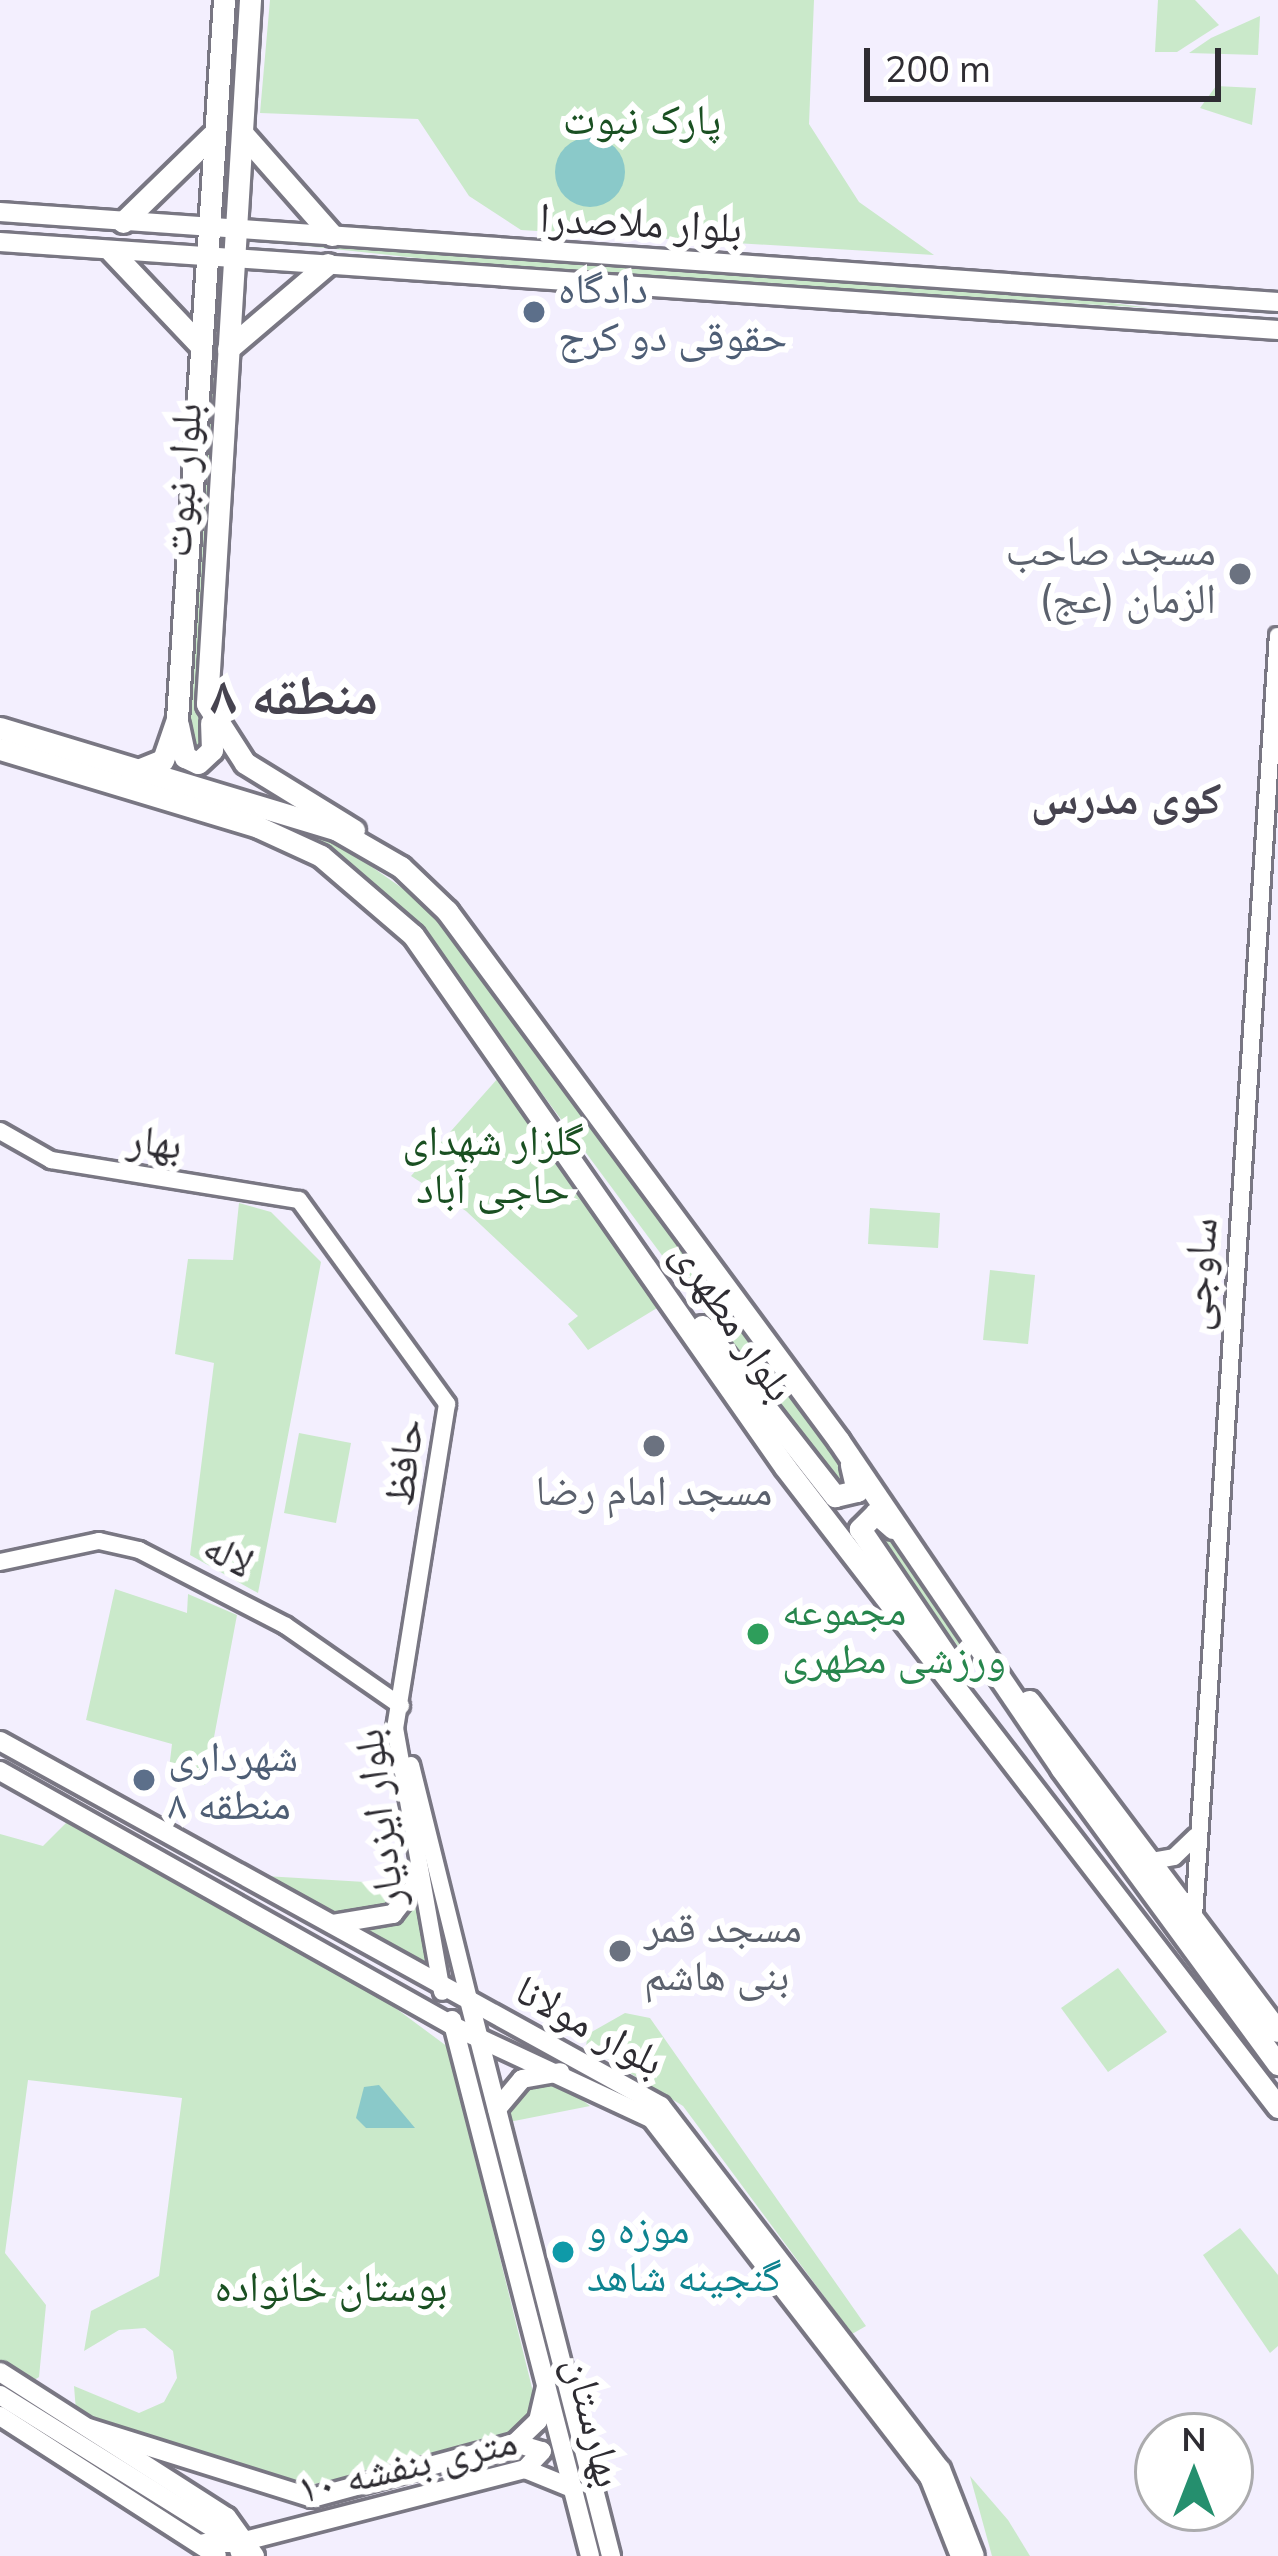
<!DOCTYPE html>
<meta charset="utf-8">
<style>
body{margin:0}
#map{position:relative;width:1278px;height:2556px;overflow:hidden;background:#f3effe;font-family:Mulish,"Noto Naskh Arabic",sans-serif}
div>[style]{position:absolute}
.green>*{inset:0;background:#cae9ca}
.water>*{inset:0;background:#8ac9c9}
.round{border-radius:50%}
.roads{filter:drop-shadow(3px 0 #797783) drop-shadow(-3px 0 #797783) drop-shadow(0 3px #797783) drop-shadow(0 -3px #797783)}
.tertiary>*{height:16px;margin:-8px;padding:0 8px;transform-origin:8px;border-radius:8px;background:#fff}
.secondary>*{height:18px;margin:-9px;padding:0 9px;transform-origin:9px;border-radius:9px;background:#fff}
.primary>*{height:21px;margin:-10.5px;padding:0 10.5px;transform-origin:10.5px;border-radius:10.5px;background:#fff}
.dots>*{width:33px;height:33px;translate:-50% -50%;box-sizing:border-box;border:6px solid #fff;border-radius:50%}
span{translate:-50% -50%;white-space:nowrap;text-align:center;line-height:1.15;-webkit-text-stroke:12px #fff;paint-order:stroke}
.park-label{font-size:42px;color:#1a5022}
.street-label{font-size:42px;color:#2e2c32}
.service-label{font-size:42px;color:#4e5e75}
.left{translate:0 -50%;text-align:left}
.worship-label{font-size:42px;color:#5b616d}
.right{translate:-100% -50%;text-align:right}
.leisure-label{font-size:42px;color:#27864d}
.culture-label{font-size:42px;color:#0d838f}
.neighbourhood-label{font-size:45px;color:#46434f;font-weight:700}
.district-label{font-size:54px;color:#46434f;font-weight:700}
.north{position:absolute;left:1134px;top:2412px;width:120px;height:120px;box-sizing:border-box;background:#fff;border:3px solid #ababad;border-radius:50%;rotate:0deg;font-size:33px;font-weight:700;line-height:48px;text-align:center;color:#2e2c32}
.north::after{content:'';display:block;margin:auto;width:42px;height:54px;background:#258f6e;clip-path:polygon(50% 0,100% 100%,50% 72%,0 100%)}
.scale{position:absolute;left:864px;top:48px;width:357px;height:54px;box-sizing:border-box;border:6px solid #2e2c32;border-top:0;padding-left:15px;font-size:36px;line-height:42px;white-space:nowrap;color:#2e2c32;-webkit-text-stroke:9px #fff;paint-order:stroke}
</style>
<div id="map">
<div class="green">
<div style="clip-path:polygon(270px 0,814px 0,809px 124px,859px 202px,934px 255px,521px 230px,469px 196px,418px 119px,260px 113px)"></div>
<div style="clip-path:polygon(1158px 0,1195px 0,1219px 25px,1177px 52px,1155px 52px)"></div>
<div style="clip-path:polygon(1260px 16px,1258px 55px,1189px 53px,1211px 38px)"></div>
<div style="clip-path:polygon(1216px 86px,1256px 88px,1252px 125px,1200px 108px)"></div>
<div style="clip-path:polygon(259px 241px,1066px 297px,1151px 308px,548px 272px)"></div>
<div style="clip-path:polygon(212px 272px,220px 272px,196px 696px,206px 747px,197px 754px,186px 740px)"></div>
<div style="clip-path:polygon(235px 811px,335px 841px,429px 907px,843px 1466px,847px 1484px,833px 1486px,423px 933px,332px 855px)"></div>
<div style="clip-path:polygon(499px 1077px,657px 1308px,588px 1350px,568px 1324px,578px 1316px,466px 1211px,411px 1176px)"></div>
<div style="clip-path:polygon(239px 1203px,271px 1212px,321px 1262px,258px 1593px,190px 1555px,214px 1363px,175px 1354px,188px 1259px,233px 1260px)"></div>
<div style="clip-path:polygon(870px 1208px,940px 1213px,938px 1248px,868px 1244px)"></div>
<div style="clip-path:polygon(990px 1270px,1035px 1275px,1028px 1344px,983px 1340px)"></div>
<div style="clip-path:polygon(299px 1433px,351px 1443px,336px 1523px,284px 1513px)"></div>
<div style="clip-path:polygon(882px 1523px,949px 1619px,982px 1677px,868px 1530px)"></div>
<div style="clip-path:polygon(115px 1589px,187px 1613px,188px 1594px,237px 1615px,205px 1785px,169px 1769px,172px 1744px,86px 1720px)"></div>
<div style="clip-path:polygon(69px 1820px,363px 1984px,448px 2047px,535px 2400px,513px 2437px,302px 2487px,76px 2411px,74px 2386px,139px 2413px,164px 2402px,177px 2378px,173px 2351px,145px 2328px,119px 2330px,84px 2351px,91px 2311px,159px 2276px,182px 2098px,28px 2080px,5px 2253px,46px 2305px,39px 2377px,31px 2382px,0 2363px,0 1834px,43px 1846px)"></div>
<div style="clip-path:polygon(265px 1876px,415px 1885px,403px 1902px,347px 1918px)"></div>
<div style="clip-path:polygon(416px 1900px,431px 1969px,357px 1932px,391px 1924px)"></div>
<div style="clip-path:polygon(1118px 1968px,1167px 2032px,1108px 2072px,1061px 2008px)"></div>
<div style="clip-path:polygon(625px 2013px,650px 2018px,866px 2326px,852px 2334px,683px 2106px,586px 2046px,588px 2034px)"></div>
<div style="clip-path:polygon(554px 2078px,590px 2106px,509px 2122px,515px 2091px)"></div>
<div style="clip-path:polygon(1240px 2228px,1278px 2275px,1278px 2346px,1270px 2353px,1203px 2255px)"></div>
<div style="clip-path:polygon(970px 2476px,1008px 2520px,1030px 2556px,992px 2556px)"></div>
</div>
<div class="water">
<div class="round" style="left:555px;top:137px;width:70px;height:70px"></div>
<div style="clip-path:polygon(379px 2085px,415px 2128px,366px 2128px,356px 2118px,364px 2087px)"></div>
</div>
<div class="roads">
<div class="tertiary">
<div style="left:0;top:1131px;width:59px;rotate:29.6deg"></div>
<div style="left:51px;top:1160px;width:251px;rotate:9.2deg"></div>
<div style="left:299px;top:1200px;width:252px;rotate:54deg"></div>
<div style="left:447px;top:1404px;width:328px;rotate:99.1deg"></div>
<div style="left:395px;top:1728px;width:268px;rotate:79.9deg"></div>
<div style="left:0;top:1562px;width:101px;rotate:-12deg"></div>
<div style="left:99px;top:1541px;width:41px;rotate:12.7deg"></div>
<div style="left:139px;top:1550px;width:165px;rotate:27.3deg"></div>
<div style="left:286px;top:1626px;width:140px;rotate:34.8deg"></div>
<div style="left:411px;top:1765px;width:242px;rotate:76.1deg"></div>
<div style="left:1152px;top:1861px;width:22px;rotate:-10deg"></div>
<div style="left:1174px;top:1857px;width:30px;rotate:-44deg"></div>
<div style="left:1194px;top:1916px;width:1283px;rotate:-86.25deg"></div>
</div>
<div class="secondary">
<div style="left:0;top:212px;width:1281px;rotate:4.03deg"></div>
<div style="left:0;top:242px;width:1281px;rotate:3.94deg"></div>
<div style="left:0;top:1741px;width:755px;rotate:28.91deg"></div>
<div style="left:661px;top:2106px;width:458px;rotate:52.4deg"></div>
<div style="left:941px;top:2469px;width:93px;rotate:68.7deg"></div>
<div style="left:0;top:1771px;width:522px;rotate:29.36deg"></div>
<div style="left:455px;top:2027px;width:217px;rotate:25deg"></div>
<div style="left:652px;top:2119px;width:453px;rotate:52.3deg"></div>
<div style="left:929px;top:2477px;width:85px;rotate:68.6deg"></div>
<div style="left:333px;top:1924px;width:61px;rotate:-9.5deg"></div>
<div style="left:393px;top:1914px;width:41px;rotate:-52deg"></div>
<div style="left:469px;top:2000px;width:574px;rotate:75.67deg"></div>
<div style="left:452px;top:2020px;width:553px;rotate:75.56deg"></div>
<div style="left:497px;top:2109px;width:39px;rotate:-50deg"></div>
<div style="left:522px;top:2079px;width:39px;rotate:-10deg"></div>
<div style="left:0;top:2372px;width:269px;rotate:32.6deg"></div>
<div style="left:227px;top:2517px;width:48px;rotate:54.3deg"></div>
<div style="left:0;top:2395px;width:279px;rotate:32deg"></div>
<div style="left:237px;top:2543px;width:14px;rotate:73deg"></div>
<div style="left:0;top:2416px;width:258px;rotate:32.8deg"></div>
<div style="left:89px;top:2428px;width:234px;rotate:17.4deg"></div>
<div style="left:312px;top:2498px;width:210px;rotate:-15.2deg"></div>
<div style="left:515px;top:2443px;width:32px;rotate:-44deg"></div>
<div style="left:538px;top:2421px;width:36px;rotate:-77deg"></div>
<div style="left:515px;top:2443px;width:28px;rotate:17deg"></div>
<div style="left:542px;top:2451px;width:25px;rotate:133deg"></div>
<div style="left:204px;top:2543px;width:33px"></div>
<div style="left:237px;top:2543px;width:297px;rotate:-14.4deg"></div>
<div style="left:525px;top:2469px;width:53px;rotate:22.2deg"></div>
</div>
<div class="primary">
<div style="left:250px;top:0;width:705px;rotate:93.5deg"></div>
<div style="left:207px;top:704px;width:70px;rotate:57.2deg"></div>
<div style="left:245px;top:763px;width:128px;rotate:31.6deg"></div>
<div style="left:242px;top:133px;width:136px;rotate:48.6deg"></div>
<div style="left:123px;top:222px;width:124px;rotate:-44.3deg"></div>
<div style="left:111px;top:251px;width:127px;rotate:46.6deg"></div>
<div style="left:228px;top:349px;width:131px;rotate:-40.4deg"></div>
<div style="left:178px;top:725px;width:33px;rotate:78deg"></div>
<div style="left:185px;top:757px;width:14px;rotate:25deg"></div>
<div style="left:198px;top:763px;width:19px;rotate:-43deg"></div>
<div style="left:212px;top:750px;width:27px;rotate:-92deg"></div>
<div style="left:0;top:728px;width:352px;rotate:16.8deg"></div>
<div style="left:337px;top:830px;width:74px;rotate:30deg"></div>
<div style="left:401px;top:867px;width:64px;rotate:43.7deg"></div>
<div style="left:447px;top:911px;width:659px;rotate:53.51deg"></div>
<div style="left:839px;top:1441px;width:395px;rotate:55.8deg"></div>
<div style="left:1061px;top:1768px;width:367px;rotate:53.8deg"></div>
<div style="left:0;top:749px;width:270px;rotate:16.8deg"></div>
<div style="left:258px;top:827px;width:69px;rotate:24.7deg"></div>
<div style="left:321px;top:856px;width:121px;rotate:40.7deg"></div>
<div style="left:413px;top:935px;width:649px;rotate:55.04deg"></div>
<div style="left:785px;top:1467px;width:808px;rotate:52.39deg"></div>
<div style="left:133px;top:772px;width:32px;rotate:-22deg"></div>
<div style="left:163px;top:760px;width:43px;rotate:-71.1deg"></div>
<div style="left:177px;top:719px;width:721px;rotate:-86.26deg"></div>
<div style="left:702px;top:1326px;width:216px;rotate:52deg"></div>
<div style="left:835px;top:1496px;width:23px;rotate:-13deg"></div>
<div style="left:857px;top:1491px;width:27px;rotate:-103deg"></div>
<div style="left:893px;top:1528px;width:23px;rotate:-139deg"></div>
<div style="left:876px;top:1513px;width:23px;rotate:135deg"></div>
<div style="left:860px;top:1529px;width:171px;rotate:55.8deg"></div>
<div style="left:1029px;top:1701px;width:413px;rotate:53deg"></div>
</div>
</div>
<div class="dots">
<div style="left:534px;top:312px;background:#5c6f8a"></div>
<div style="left:1240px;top:574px;background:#6b7280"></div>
<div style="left:654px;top:1446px;background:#6b7280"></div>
<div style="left:758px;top:1634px;background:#2e9e5b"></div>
<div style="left:144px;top:1780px;background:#5c6f8a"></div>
<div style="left:620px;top:1951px;background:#6b7280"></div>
<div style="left:563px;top:2252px;background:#0f9aa8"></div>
</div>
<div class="park-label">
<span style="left:642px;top:119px">پارک نبوت</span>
<span style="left:493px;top:1164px">گلزار شهدای<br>حاجی آباد</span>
<span style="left:331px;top:2286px">بوستان خانواده</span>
</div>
<div class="street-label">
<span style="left:641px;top:222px;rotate:3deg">بلوار ملاصدرا</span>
<span style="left:181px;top:480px;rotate:-86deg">بلوار نبوت</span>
<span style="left:155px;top:1141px;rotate:7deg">بهار</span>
<span style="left:1198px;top:1274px;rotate:-86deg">ساوجی</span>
<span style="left:734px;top:1320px;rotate:56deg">بلوار مطهری</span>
<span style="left:403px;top:1462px;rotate:-83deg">حافظ</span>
<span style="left:229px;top:1554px;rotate:28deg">لاله</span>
<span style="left:378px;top:1818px;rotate:-97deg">بلوار ایزدیار</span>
<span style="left:590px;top:2025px;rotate:29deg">بلوار مولانا</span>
<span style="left:595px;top:2422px;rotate:76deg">بهارستان</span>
<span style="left:407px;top:2464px;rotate:-13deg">۱۰ متری بنفشه</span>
</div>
<div class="service-label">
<span class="left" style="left:558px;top:312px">دادگاه<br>حقوقی دو کرج</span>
<span class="left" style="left:168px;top:1780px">شهرداری<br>منطقه ۸</span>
</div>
<div class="worship-label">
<span class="right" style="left:1216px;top:574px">مسجد صاحب<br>الزمان (عج)</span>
<span style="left:654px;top:1490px">مسجد امام رضا</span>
<span class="left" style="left:644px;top:1951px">مسجد قمر<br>بنی هاشم</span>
</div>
<div class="leisure-label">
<span class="left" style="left:782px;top:1634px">مجموعه<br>ورزشی مطهری</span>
</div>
<div class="culture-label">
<span class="left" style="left:587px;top:2252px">موزه و<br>گنجینه شاهد</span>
</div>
<div class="neighbourhood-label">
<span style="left:1126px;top:798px">کوی مدرس</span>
</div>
<div class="district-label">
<span style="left:294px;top:694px">منطقه ۸</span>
</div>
<div class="north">N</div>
<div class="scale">200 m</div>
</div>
